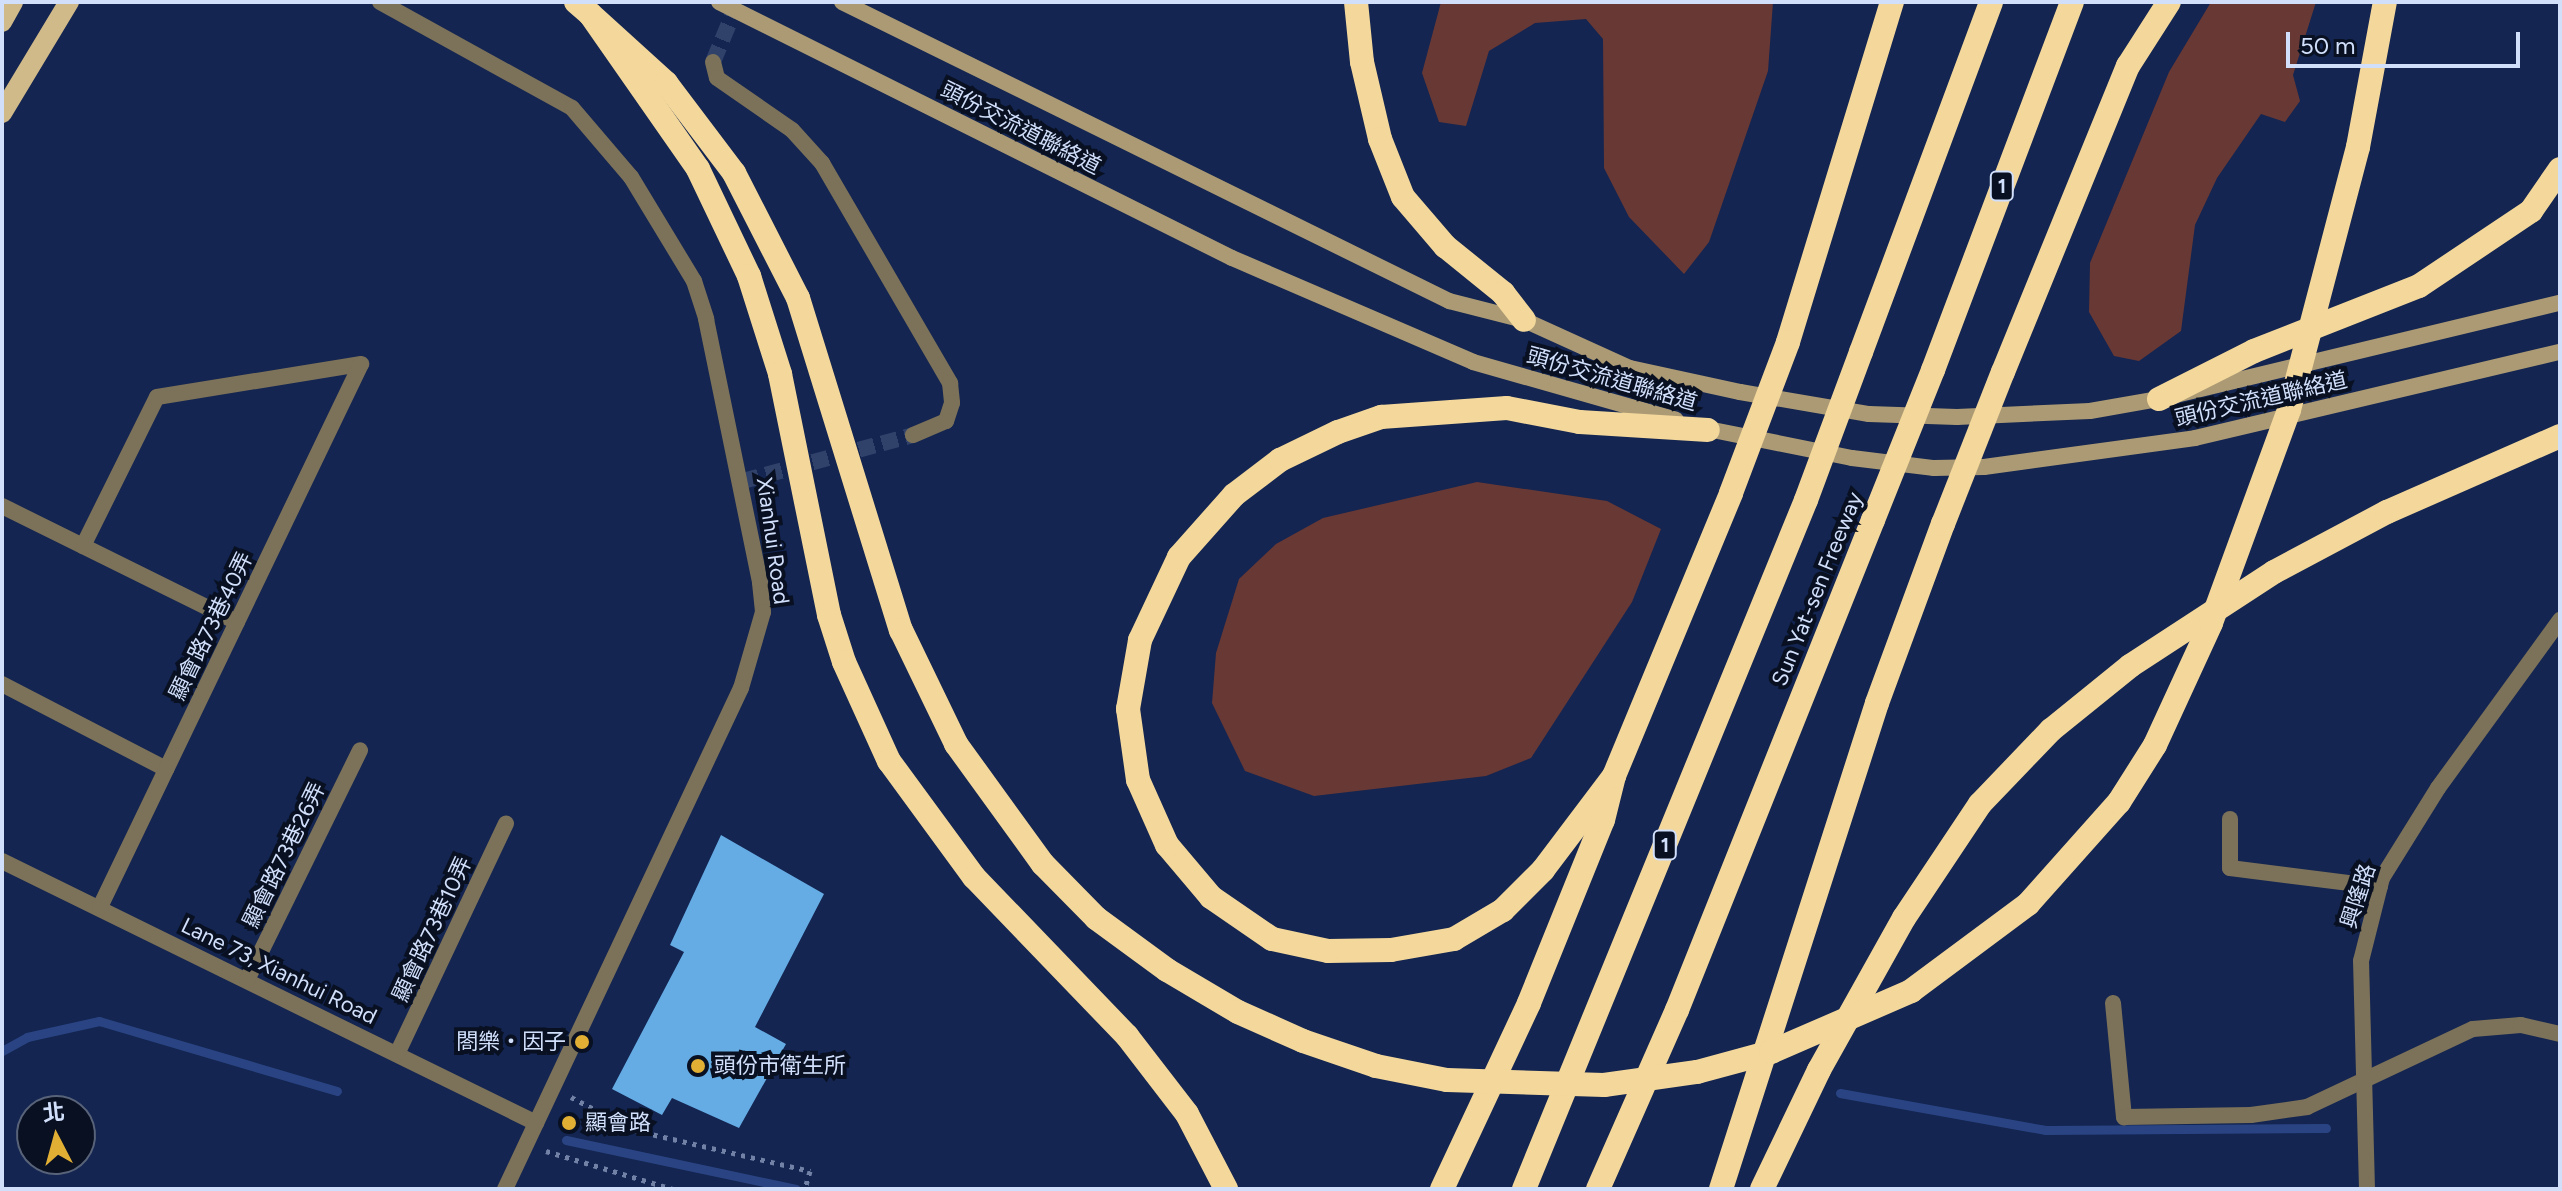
<!DOCTYPE html>
<meta charset="utf-8">
<style>
body{margin:0}
#map{position:relative;width:2562px;height:1191px;overflow:hidden;background:#132550;font-family:Figtree,"Noto Sans TC",sans-serif}
div>[style]{position:absolute}
.green>*{inset:0;background:#683835}
.stream>*{height:9px;margin:-4.5px;padding:0 4.5px;transform-origin:4.5px;border-radius:4.5px;background:#2a4483}
.building>*{inset:0;background:#65abe4}
.minor-tunnel>*{height:16px;margin-top:-8px;transform-origin:0;background:repeating-linear-gradient(90deg,#30416a 0 16px,transparent 0 24px)}
.path>*{height:5px;margin-top:-2.5px;transform-origin:0;background:repeating-linear-gradient(90deg,#7282a6 0 4px,transparent 0 10px)}
.service>*{height:16px;margin:-8px;padding:0 8px;transform-origin:8px;border-radius:8px;background:#7c7159}
.minor>*{height:16px;margin:-8px;padding:0 8px;transform-origin:8px;border-radius:8px;background:#7c7159}
.tertiary>*{height:16px;margin:-8px;padding:0 8px;transform-origin:8px;border-radius:8px;background:#7c7159}
.secondary>*{height:16px;margin:-8px;padding:0 8px;transform-origin:8px;border-radius:8px;background:#ac9a74}
.primary>*{height:20px;margin:-10px;padding:0 10px;transform-origin:10px;border-radius:10px;background:#d1ba89}
.motorway>*{height:24px;margin:-12px;padding:0 12px;transform-origin:12px;border-radius:12px;background:#f3d79b}
.motorway-bridge>*{height:24px;margin:-12px;padding:0 12px;transform-origin:12px;border-radius:12px;background:#f3d79b}
.dots>*{width:22px;height:22px;translate:-50% -50%;box-sizing:border-box;border:4px solid #081022;border-radius:50%}
span{translate:-50% -50%;white-space:nowrap;text-align:center;line-height:1.15;-webkit-text-stroke:8px #081022;paint-order:stroke}
.shield-label span{padding:2px 6px;background:#081022;border:2px solid;border-radius:6px;-webkit-text-stroke-width:0}
.shield-label{font-size:20px;color:#d1dffb;font-weight:700}
.street-label{font-size:22px;color:#d1dffb}
.poi-label{font-size:22px;color:#d1dffb}
.right{translate:-100% -50%;text-align:right}
.left{translate:0 -50%;text-align:left}
.frame{position:absolute;inset:0;border:4px solid #d1dffb;pointer-events:none}
.north{position:absolute;left:16px;top:1095px;width:80px;height:80px;box-sizing:border-box;background:#081022;border:2px solid #586379;border-radius:50%;rotate:354deg;font-size:22px;font-weight:700;line-height:32px;text-align:center;color:#d1dffb}
.north::after{content:'';display:block;margin:auto;width:28px;height:36px;background:#e1af34;clip-path:polygon(50% 0,100% 100%,50% 72%,0 100%)}
.scale{position:absolute;left:2286px;top:32px;width:234px;height:36px;box-sizing:border-box;border:4px solid #d1dffb;border-top:0;padding-left:10px;font-size:24px;line-height:28px;white-space:nowrap;color:#d1dffb;-webkit-text-stroke:6px #081022;paint-order:stroke}
</style>
<div id="map">
<div class="green">
<div style="clip-path:polygon(1441px 2px,1773px 2px,1768px 71px,1709px 242px,1684px 274px,1629px 217px,1604px 168px,1603px 39px,1586px 19px,1535px 23px,1489px 51px,1466px 126px,1439px 122px,1422px 73px)"></div>
<div style="clip-path:polygon(2211px 2px,2316px 2px,2293px 75px,2300px 101px,2285px 122px,2261px 114px,2217px 178px,2195px 225px,2181px 331px,2139px 361px,2114px 356px,2089px 312px,2090px 263px,2169px 72px)"></div>
<div style="clip-path:polygon(1477px 482px,1607px 501px,1661px 529px,1632px 602px,1531px 758px,1486px 776px,1314px 796px,1245px 771px,1212px 703px,1216px 653px,1239px 579px,1276px 544px,1323px 518px)"></div>
</div>
<div class="stream">
<div style="left:2px;top:1051px;width:29px;rotate:-29deg"></div>
<div style="left:27px;top:1037px;width:74px;rotate:-12.5deg"></div>
<div style="left:99px;top:1021px;width:248px;rotate:16.4deg"></div>
<div style="left:1840px;top:1093px;width:209px;rotate:10.2deg"></div>
<div style="left:2046px;top:1130px;width:280px;rotate:-0.4deg"></div>
<div style="left:566px;top:1140px;width:235px;rotate:12deg"></div>
</div>
<div class="building">
<div style="clip-path:polygon(721px 835px,824px 894px,755px 1027px,786px 1044px,739px 1128px,672px 1098px,662px 1115px,612px 1089px,684px 952px,670px 945px)"></div>
</div>
<div class="minor-tunnel">
<div style="left:713px;top:62px;width:65px;rotate:-67.4deg"></div>
<div style="left:743px;top:481px;width:176px;rotate:-15.1deg"></div>
</div>
<div class="path">
<div style="left:571px;top:1097px;width:71px;rotate:27.6deg"></div>
<div style="left:634px;top:1130px;width:181px;rotate:13.1deg"></div>
<div style="left:810px;top:1171px;width:19px;rotate:106deg"></div>
<div style="left:546px;top:1151px;width:133px;rotate:16.7deg"></div>
</div>
<div class="service">
<div style="left:2px;top:506px;width:262px;rotate:26.3deg"></div>
<div style="left:83px;top:546px;width:166px;rotate:-63.6deg"></div>
<div style="left:157px;top:397px;width:207px;rotate:-9.2deg"></div>
<div style="left:2px;top:684px;width:185px;rotate:27.4deg"></div>
<div style="left:2230px;top:819px;width:49px;rotate:90deg"></div>
<div style="left:2230px;top:868px;width:151px;rotate:7.2deg"></div>
<div style="left:2px;top:861px;width:595px;rotate:26.13deg"></div>
<div style="left:100px;top:907px;width:602px;rotate:-64.33deg"></div>
<div style="left:247px;top:980px;width:256px;rotate:-63.8deg"></div>
<div style="left:2113px;top:1003px;width:115px;rotate:84.5deg"></div>
<div style="left:2124px;top:1117px;width:127px;rotate:-0.9deg"></div>
<div style="left:2251px;top:1115px;width:57px;rotate:-8.1deg"></div>
<div style="left:2307px;top:1107px;width:183px;rotate:-25.2deg"></div>
<div style="left:2473px;top:1029px;width:48px;rotate:-4.8deg"></div>
<div style="left:2521px;top:1025px;width:40px;rotate:13deg"></div>
<div style="left:397px;top:1054px;width:255px;rotate:-64.7deg"></div>
</div>
<div class="minor">
<div style="left:380px;top:2px;width:219px;rotate:28.9deg"></div>
<div style="left:572px;top:108px;width:91px;rotate:49.5deg"></div>
<div style="left:631px;top:177px;width:122px;rotate:58.8deg"></div>
<div style="left:694px;top:281px;width:40px;rotate:72deg"></div>
<div style="left:706px;top:319px;width:269px;rotate:78.4deg"></div>
<div style="left:760px;top:583px;width:29px;rotate:84deg"></div>
<div style="left:763px;top:612px;width:79px;rotate:106.1deg"></div>
<div style="left:741px;top:688px;width:554px;rotate:115.22deg"></div>
<div style="left:713px;top:62px;width:16px;rotate:76deg"></div>
<div style="left:717px;top:78px;width:91px;rotate:34.7deg"></div>
<div style="left:792px;top:130px;width:45px;rotate:47.7deg"></div>
<div style="left:822px;top:163px;width:255px;rotate:59.8deg"></div>
<div style="left:950px;top:383px;width:20px;rotate:84deg"></div>
<div style="left:952px;top:403px;width:19px;rotate:108deg"></div>
<div style="left:946px;top:421px;width:36px;rotate:157deg"></div>
</div>
<div class="tertiary">
<div style="left:2367px;top:1189px;width:228px;rotate:-91.5deg"></div>
<div style="left:2361px;top:961px;width:86px;rotate:-75.8deg"></div>
<div style="left:2382px;top:878px;width:106px;rotate:-58.1deg"></div>
<div style="left:2438px;top:788px;width:208px;rotate:-54deg"></div>
</div>
<div class="secondary">
<div style="left:719px;top:2px;width:573px;rotate:26.52deg"></div>
<div style="left:1232px;top:258px;width:262px;rotate:23.3deg"></div>
<div style="left:1473px;top:362px;width:211px;rotate:15.9deg"></div>
<div style="left:842px;top:2px;width:677px;rotate:26.22deg"></div>
<div style="left:1449px;top:301px;width:77px;rotate:14.2deg"></div>
<div style="left:1524px;top:320px;width:116px;rotate:24.4deg"></div>
<div style="left:1630px;top:368px;width:113px;rotate:12.3deg"></div>
<div style="left:1740px;top:392px;width:131px;rotate:9.7deg"></div>
<div style="left:1869px;top:414px;width:88px;rotate:2deg"></div>
<div style="left:1957px;top:417px;width:133px;rotate:-2.6deg"></div>
<div style="left:2090px;top:411px;width:70px;rotate:-9.9deg"></div>
<div style="left:2159px;top:399px;width:412px;rotate:-13.5deg"></div>
<div style="left:1698px;top:427px;width:157px;rotate:11.4deg"></div>
<div style="left:1852px;top:458px;width:83px;rotate:7deg"></div>
<div style="left:1934px;top:468px;width:50px;rotate:-1.1deg"></div>
<div style="left:1984px;top:467px;width:213px;rotate:-7.8deg"></div>
<div style="left:2195px;top:438px;width:375px;rotate:-13.3deg"></div>
</div>
<div class="primary">
<div style="left:2px;top:22px;width:23px;rotate:-61deg"></div>
<div style="left:2px;top:113px;width:130px;rotate:-58.9deg"></div>
</div>
<div class="motorway">
<div style="left:576px;top:2px;width:18px;rotate:41deg"></div>
<div style="left:590px;top:14px;width:189px;rotate:55.1deg"></div>
<div style="left:698px;top:169px;width:119px;rotate:64.5deg"></div>
<div style="left:749px;top:276px;width:103px;rotate:72.4deg"></div>
<div style="left:780px;top:374px;width:246px;rotate:78.5deg"></div>
<div style="left:829px;top:615px;width:49px;rotate:72.3deg"></div>
<div style="left:844px;top:662px;width:109px;rotate:65.6deg"></div>
<div style="left:889px;top:761px;width:144px;rotate:53.8deg"></div>
<div style="left:974px;top:877px;width:221px;rotate:46.1deg"></div>
<div style="left:1127px;top:1036px;width:98px;rotate:52.4deg"></div>
<div style="left:1187px;top:1114px;width:85px;rotate:62.5deg"></div>
<div style="left:1356px;top:2px;width:60px;rotate:84.3deg"></div>
<div style="left:1362px;top:62px;width:79px;rotate:76.8deg"></div>
<div style="left:1380px;top:139px;width:62px;rotate:68.4deg"></div>
<div style="left:1403px;top:197px;width:65px;rotate:49.4deg"></div>
<div style="left:1445px;top:246px;width:75px;rotate:39deg"></div>
<div style="left:1503px;top:293px;width:34px;rotate:52deg"></div>
<div style="left:1788px;top:342px;width:356px;rotate:-73deg"></div>
<div style="left:1861px;top:352px;width:373px;rotate:-69.6deg"></div>
<div style="left:1933px;top:370px;width:393px;rotate:-69.3deg"></div>
<div style="left:2003px;top:372px;width:331px;rotate:-67.8deg"></div>
<div style="left:2128px;top:66px;width:76px;rotate:-57.4deg"></div>
<div style="left:2159px;top:399px;width:106px;rotate:-26.8deg"></div>
<div style="left:2254px;top:351px;width:177px;rotate:-21.5deg"></div>
<div style="left:2419px;top:286px;width:135px;rotate:-33.8deg"></div>
<div style="left:2531px;top:211px;width:51px;rotate:-55.4deg"></div>
<div style="left:1614px;top:776px;width:118px;rotate:127.1deg"></div>
<div style="left:1543px;top:870px;width:57px;rotate:135deg"></div>
<div style="left:1503px;top:910px;width:57px;rotate:149.4deg"></div>
<div style="left:1454px;top:939px;width:64px;rotate:170.1deg"></div>
<div style="left:1391px;top:950px;width:63px;rotate:179.1deg"></div>
<div style="left:1328px;top:951px;width:57px;rotate:-167.9deg"></div>
<div style="left:1272px;top:939px;width:74px;rotate:-145.5deg"></div>
<div style="left:1211px;top:897px;width:68px;rotate:-130.2deg"></div>
<div style="left:1167px;top:845px;width:71px;rotate:-114deg"></div>
<div style="left:1138px;top:780px;width:72px;rotate:-98deg"></div>
<div style="left:1128px;top:709px;width:70px;rotate:-80.1deg"></div>
<div style="left:1140px;top:640px;width:92px;rotate:-64.8deg"></div>
<div style="left:1179px;top:557px;width:83px;rotate:-48.4deg"></div>
<div style="left:1234px;top:495px;width:58px;rotate:-37.3deg"></div>
<div style="left:1280px;top:460px;width:64px;rotate:-25.8deg"></div>
<div style="left:1338px;top:432px;width:46px;rotate:-19.2deg"></div>
<div style="left:1381px;top:417px;width:126px;rotate:-4.1deg"></div>
<div style="left:1507px;top:408px;width:74px;rotate:10.9deg"></div>
<div style="left:1580px;top:422px;width:128px;rotate:3.6deg"></div>
<div style="left:1442px;top:1189px;width:205px;rotate:-64.9deg"></div>
<div style="left:1529px;top:1003px;width:197px;rotate:-68deg"></div>
<div style="left:1603px;top:820px;width:45px;rotate:-76deg"></div>
<div style="left:1614px;top:776px;width:306px;rotate:-67.5deg"></div>
<div style="left:1524px;top:1189px;width:744px;rotate:-67.74deg"></div>
<div style="left:1598px;top:1189px;width:196px;rotate:-66.2deg"></div>
<div style="left:1677px;top:1010px;width:528px;rotate:-68.2deg"></div>
<div style="left:1721px;top:1189px;width:510px;rotate:-72.2deg"></div>
<div style="left:1877px;top:703px;width:191px;rotate:-69.8deg"></div>
<div style="left:1762px;top:1189px;width:132px;rotate:-64.4deg"></div>
<div style="left:1819px;top:1070px;width:174px;rotate:-60.8deg"></div>
<div style="left:1904px;top:918px;width:137px;rotate:-56.3deg"></div>
<div style="left:1980px;top:804px;width:103px;rotate:-46.2deg"></div>
<div style="left:2051px;top:730px;width:102px;rotate:-39deg"></div>
<div style="left:2130px;top:666px;width:172px;rotate:-33.1deg"></div>
<div style="left:2274px;top:572px;width:128px;rotate:-28deg"></div>
<div style="left:2387px;top:512px;width:189px;rotate:-23.7deg"></div>
</div>
<div class="motorway-bridge">
<div style="left:590px;top:14px;width:103px;rotate:42.2deg"></div>
<div style="left:666px;top:83px;width:113px;rotate:52.9deg"></div>
<div style="left:734px;top:173px;width:140px;rotate:62.9deg"></div>
<div style="left:798px;top:298px;width:348px;rotate:72.8deg"></div>
<div style="left:901px;top:630px;width:127px;rotate:64.2deg"></div>
<div style="left:956px;top:744px;width:148px;rotate:54.1deg"></div>
<div style="left:1043px;top:864px;width:76px;rotate:45.5deg"></div>
<div style="left:1096px;top:918px;width:88px;rotate:36.2deg"></div>
<div style="left:1167px;top:970px;width:82px;rotate:30.6deg"></div>
<div style="left:1238px;top:1012px;width:71px;rotate:24deg"></div>
<div style="left:1303px;top:1041px;width:77px;rotate:18.9deg"></div>
<div style="left:1376px;top:1066px;width:72px;rotate:11.2deg"></div>
<div style="left:1447px;top:1080px;width:157px;rotate:1.8deg"></div>
<div style="left:1604px;top:1085px;width:94px;rotate:-8deg"></div>
<div style="left:1697px;top:1072px;width:77px;rotate:-15.1deg"></div>
<div style="left:1771px;top:1052px;width:153px;rotate:-23.5deg"></div>
<div style="left:1911px;top:991px;width:146px;rotate:-36.6deg"></div>
<div style="left:2028px;top:904px;width:137px;rotate:-48.3deg"></div>
<div style="left:2119px;top:802px;width:67px;rotate:-57.7deg"></div>
<div style="left:2155px;top:745px;width:134px;rotate:-65.3deg"></div>
<div style="left:2211px;top:623px;width:227px;rotate:-69.9deg"></div>
<div style="left:2289px;top:410px;width:272px;rotate:-75.3deg"></div>
<div style="left:2358px;top:147px;width:147px;rotate:-79.5deg"></div>
<div style="left:1731px;top:493px;width:161px;rotate:-69.3deg"></div>
<div style="left:1806px;top:500px;width:158px;rotate:-69.6deg"></div>
<div style="left:1873px;top:520px;width:162px;rotate:-68.2deg"></div>
<div style="left:1943px;top:524px;width:163px;rotate:-68.5deg"></div>
</div>
<div class="dots">
<div style="left:582px;top:1042px;background:#e1af34"></div>
<div style="left:698px;top:1066px;background:#e1af34"></div>
<div style="left:569px;top:1123px;background:#e1af34"></div>
</div>
<div class="shield-label">
<span style="left:2002px;top:186px">1</span>
<span style="left:1665px;top:845px">1</span>
</div>
<div class="street-label">
<span style="left:1021px;top:128px;rotate:27deg">頭份交流道聯絡道</span>
<span style="left:1612px;top:379px;rotate:16deg">頭份交流道聯絡道</span>
<span style="left:2261px;top:399px;rotate:-13deg">頭份交流道聯絡道</span>
<span style="left:773px;top:541px;rotate:82deg">Xianhui Road</span>
<span style="left:1817px;top:589px;rotate:-68deg">Sun Yat-sen Freeway</span>
<span style="left:211px;top:626px;rotate:-64deg">顯會路73巷40弄</span>
<span style="left:284px;top:855px;rotate:-64deg">顯會路73巷26弄</span>
<span style="left:2358px;top:896px;rotate:-72deg">興隆路</span>
<span style="left:432px;top:929px;rotate:-65deg">顯會路73巷10弄</span>
<span style="left:279px;top:971px;rotate:26deg">Lane 73, Xianhui Road</span>
</div>
<div class="poi-label">
<span class="right" style="left:566px;top:1042px">閤樂‧因子</span>
<span class="left" style="left:714px;top:1066px">頭份市衛生所</span>
<span class="left" style="left:585px;top:1123px">顯會路</span>
</div>
<div class="frame"></div>
<div class="north">北</div>
<div class="scale">50 m</div>
</div>
